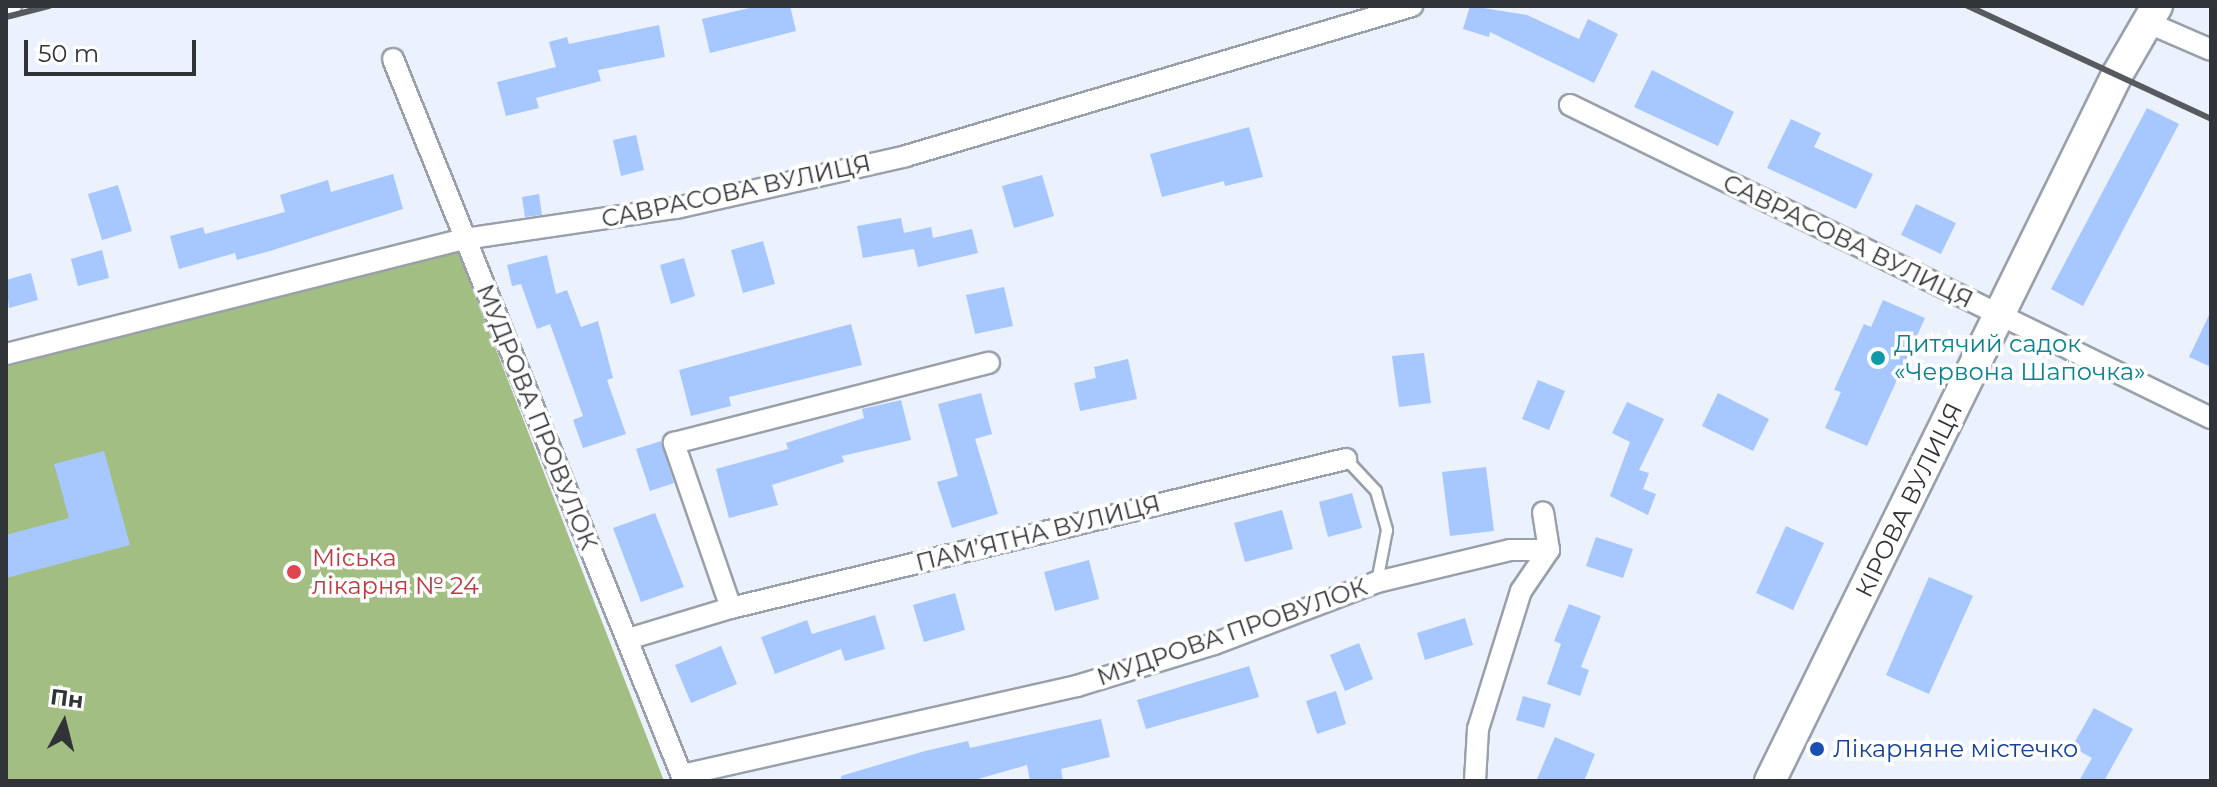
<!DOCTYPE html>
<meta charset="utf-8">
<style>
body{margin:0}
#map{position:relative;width:2217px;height:787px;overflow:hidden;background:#ecf2fd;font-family:Montserrat,sans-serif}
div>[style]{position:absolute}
.forest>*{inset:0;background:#a2be82}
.building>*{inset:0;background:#a6c7ff}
.roads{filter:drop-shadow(2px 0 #9aa0aa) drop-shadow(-2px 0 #9aa0aa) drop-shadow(0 2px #9aa0aa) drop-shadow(0 -2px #9aa0aa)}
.service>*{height:10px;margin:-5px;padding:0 5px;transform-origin:5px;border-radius:5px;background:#fff}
.minor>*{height:20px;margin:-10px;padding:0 10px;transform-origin:10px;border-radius:10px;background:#fff}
.secondary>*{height:30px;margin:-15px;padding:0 15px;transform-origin:15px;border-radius:15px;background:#fff}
.rail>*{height:6px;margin:-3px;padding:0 3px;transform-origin:3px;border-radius:3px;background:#575b60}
.dots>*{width:22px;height:22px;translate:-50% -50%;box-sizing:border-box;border:4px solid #fff;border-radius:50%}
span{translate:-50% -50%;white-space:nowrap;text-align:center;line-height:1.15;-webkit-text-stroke:7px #fff;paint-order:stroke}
.street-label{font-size:24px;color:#303337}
.culture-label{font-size:24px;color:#0d838f}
.left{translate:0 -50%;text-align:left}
.health-label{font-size:24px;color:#be3a42}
.transit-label{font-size:24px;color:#164399}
.frame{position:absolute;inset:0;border:8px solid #303337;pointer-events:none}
.north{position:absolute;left:24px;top:683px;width:80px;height:80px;-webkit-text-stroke:6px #fff;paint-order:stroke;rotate:7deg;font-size:22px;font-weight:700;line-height:32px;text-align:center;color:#303337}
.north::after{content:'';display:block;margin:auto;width:28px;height:36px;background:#303337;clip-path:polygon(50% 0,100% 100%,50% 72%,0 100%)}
.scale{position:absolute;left:24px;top:40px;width:172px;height:36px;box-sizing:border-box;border:4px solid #303337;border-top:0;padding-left:10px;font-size:24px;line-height:28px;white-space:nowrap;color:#303337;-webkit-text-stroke:6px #fff;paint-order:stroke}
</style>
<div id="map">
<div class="forest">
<div style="clip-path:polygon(458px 252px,664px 781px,6px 781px,6px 364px)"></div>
</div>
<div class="building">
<div style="clip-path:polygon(758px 6px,790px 6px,796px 31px,710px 53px,702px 19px)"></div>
<div style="clip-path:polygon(1470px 6px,1527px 15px,1579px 39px,1588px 19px,1618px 34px,1594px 83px,1490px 32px,1489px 37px,1463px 29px)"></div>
<div style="clip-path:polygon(659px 25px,665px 57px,598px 70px,601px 81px,536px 98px,539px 108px,506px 116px,497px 82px,556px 67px,549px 42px,567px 37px,569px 44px)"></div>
<div style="clip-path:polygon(1652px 70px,1734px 112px,1718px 146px,1634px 107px)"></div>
<div style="clip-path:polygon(2147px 108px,2179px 124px,2083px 306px,2051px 289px)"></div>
<div style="clip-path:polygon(1791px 119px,1821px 133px,1814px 147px,1873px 174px,1856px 209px,1767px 168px)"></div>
<div style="clip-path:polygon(1249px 127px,1263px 177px,1225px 186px,1224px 181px,1162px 197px,1150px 154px)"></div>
<div style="clip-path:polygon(636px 135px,644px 170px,621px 176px,613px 140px)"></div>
<div style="clip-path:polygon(393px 174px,403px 209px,270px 251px,237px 260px,235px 253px,179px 269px,170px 236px,203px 227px,205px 234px,285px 212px,280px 195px,328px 180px,331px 192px)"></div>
<div style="clip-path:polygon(1042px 175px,1054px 216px,1014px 228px,1002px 186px)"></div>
<div style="clip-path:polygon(118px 185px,132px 231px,102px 240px,88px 194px)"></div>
<div style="clip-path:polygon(539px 194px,542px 215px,525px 217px,522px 197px)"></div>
<div style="clip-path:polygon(1916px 204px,1956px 223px,1941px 254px,1901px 235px)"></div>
<div style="clip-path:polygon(901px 218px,904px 233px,931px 227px,933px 238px,972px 229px,978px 253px,918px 267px,914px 249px,863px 258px,857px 226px)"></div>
<div style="clip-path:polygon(763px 241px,775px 284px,743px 293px,731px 250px)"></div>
<div style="clip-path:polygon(102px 250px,109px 278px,78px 286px,71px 259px)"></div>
<div style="clip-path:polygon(547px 255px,556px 294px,567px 290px,581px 327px,598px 321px,613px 378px,607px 380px,626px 434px,583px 448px,573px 420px,583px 416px,550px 324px,537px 329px,521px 284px,512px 286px,507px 265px)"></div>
<div style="clip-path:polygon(684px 258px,695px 296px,671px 304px,660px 265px)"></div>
<div style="clip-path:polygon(31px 273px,38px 300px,9px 308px,6px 280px)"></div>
<div style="clip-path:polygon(1004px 287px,1013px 326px,975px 334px,966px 295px)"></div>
<div style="clip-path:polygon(1883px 300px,1925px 318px,1867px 446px,1825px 428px,1841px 392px,1834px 390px,1864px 324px,1871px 327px)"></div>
<div style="clip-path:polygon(2211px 311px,2211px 367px,2189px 357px)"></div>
<div style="clip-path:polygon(851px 324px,862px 365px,729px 397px,731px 406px,691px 416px,679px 370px)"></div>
<div style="clip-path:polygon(1424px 353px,1431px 403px,1399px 407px,1392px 356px)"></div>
<div style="clip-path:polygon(1128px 359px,1137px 399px,1080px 411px,1074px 383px,1096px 378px,1094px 367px)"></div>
<div style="clip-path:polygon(1538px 380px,1565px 391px,1549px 430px,1522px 419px)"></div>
<div style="clip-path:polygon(981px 393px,992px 434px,975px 439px,998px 514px,952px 528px,937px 482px,958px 476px,938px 404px)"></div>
<div style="clip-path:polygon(1718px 393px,1769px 419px,1753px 451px,1702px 426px)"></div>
<div style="clip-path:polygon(901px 400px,911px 440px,842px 456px,844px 462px,772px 485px,778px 505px,729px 518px,716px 469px,788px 449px,786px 443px,864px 418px,862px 409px)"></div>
<div style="clip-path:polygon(1627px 402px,1664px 419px,1639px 470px,1649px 473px,1643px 489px,1656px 494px,1648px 515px,1610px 496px,1630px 442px,1612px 433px)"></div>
<div style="clip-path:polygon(661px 441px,674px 483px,650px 491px,636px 449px)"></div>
<div style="clip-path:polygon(104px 451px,130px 545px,6px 578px,6px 535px,69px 518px,54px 464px)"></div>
<div style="clip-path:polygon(1486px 467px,1494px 531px,1450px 536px,1442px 472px)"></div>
<div style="clip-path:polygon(1352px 493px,1362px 528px,1328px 537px,1319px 502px)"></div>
<div style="clip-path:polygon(1282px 510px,1293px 549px,1245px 562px,1234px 523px)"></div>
<div style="clip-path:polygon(655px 513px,684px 587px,641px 602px,613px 528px)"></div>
<div style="clip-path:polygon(1786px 526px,1824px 543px,1793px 610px,1756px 593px)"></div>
<div style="clip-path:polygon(1596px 537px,1633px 549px,1623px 578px,1586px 566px)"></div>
<div style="clip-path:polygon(1089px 560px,1099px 599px,1055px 611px,1044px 572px)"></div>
<div style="clip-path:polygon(1929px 577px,1973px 596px,1929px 694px,1886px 675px)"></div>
<div style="clip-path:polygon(955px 593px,965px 630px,924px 642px,913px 605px)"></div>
<div style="clip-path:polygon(1569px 604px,1601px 616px,1581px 667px,1589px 670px,1580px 696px,1547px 684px,1561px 644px,1554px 641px)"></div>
<div style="clip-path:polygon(875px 615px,885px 649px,845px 661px,841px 649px,775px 674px,761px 637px,807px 620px,812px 634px)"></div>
<div style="clip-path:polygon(1465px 618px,1473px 645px,1425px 660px,1417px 633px)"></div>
<div style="clip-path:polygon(1359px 643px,1373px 679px,1345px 691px,1330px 655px)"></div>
<div style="clip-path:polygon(721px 646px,737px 684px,691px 703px,675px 665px)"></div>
<div style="clip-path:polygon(1249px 666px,1259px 697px,1146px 729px,1137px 700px)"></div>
<div style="clip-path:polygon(1336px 691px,1346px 724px,1317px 734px,1306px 701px)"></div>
<div style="clip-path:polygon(1523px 696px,1551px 704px,1544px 728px,1516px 720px)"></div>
<div style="clip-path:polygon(2094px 708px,2133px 729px,2104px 781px,2079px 781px,2092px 758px,2072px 747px)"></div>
<div style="clip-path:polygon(1101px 719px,1110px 757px,1061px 769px,1063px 781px,1030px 781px,1027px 765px,971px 781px,841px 781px,841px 776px,925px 751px,968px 741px,970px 748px)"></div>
<div style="clip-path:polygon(1555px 737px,1595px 754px,1584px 781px,1536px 781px)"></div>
</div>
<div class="roads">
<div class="service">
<div style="left:1346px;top:459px;width:44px;rotate:46.8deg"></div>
<div style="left:1376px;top:491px;width:41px;rotate:74.2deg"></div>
<div style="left:1387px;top:530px;width:53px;rotate:100.9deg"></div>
</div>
<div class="minor">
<div style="left:6px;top:7px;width:5px;rotate:-11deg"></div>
<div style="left:2151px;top:24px;width:65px;rotate:23.4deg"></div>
<div style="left:393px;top:59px;width:778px;rotate:68.05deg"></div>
<div style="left:1570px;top:105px;width:713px;rotate:26.03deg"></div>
<div style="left:6px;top:354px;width:473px;rotate:-14.1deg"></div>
<div style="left:465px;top:239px;width:213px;rotate:-8.4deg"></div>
<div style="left:676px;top:208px;width:236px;rotate:-12.7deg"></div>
<div style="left:906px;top:156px;width:528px;rotate:-16.51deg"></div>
<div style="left:731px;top:608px;width:175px;rotate:-109.1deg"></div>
<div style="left:674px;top:443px;width:325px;rotate:-14.3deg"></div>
<div style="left:628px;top:639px;width:108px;rotate:-16.8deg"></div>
<div style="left:731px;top:608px;width:633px;rotate:-13.62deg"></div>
<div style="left:682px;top:775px;width:405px;rotate:-12.7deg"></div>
<div style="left:1077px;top:686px;width:143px;rotate:-17deg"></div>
<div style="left:1214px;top:644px;width:174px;rotate:-20.8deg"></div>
<div style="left:1377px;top:582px;width:137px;rotate:-13.5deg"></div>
<div style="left:1510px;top:550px;width:39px"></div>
<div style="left:1475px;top:781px;width:52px;rotate:-86.7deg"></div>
<div style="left:1478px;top:729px;width:145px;rotate:-72.7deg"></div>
<div style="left:1521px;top:591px;width:50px;rotate:-55.7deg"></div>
<div style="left:1549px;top:550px;width:38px;rotate:-99deg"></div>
</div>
<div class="secondary">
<div style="left:1770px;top:781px;width:787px;rotate:-63.83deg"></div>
<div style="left:2117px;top:75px;width:80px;rotate:-59.9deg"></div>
</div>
</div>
<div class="rail">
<div style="left:1968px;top:6px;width:268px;rotate:24.9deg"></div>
<div style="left:6px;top:17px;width:44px;rotate:-14.3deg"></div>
</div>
<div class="dots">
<div style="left:1878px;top:358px;background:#0f9aa8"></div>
<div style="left:294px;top:572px;background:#e0444e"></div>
<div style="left:1817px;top:749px;background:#1a4fb4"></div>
</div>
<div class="street-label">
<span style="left:736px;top:191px;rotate:-12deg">САВРАСОВА ВУЛИЦЯ</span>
<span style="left:1848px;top:241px;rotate:26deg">САВРАСОВА ВУЛИЦЯ</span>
<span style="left:537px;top:417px;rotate:68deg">МУДРОВА ПРОВУЛОК</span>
<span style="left:1909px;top:500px;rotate:-64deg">КІРОВА ВУЛИЦЯ</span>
<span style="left:1038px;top:533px;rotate:-14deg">ПАМ’ЯТНА ВУЛИЦЯ</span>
<span style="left:1232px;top:632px;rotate:-19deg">МУДРОВА ПРОВУЛОК</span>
</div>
<div class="culture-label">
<span class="left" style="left:1894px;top:358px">Дитячий садок<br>«Червона Шапочка»</span>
</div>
<div class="health-label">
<span class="left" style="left:312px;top:572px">Міська<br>лікарня № 24</span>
</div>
<div class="transit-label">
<span class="left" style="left:1833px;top:749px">Лікарняне містечко</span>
</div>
<div class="frame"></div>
<div class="north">Пн</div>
<div class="scale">50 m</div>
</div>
